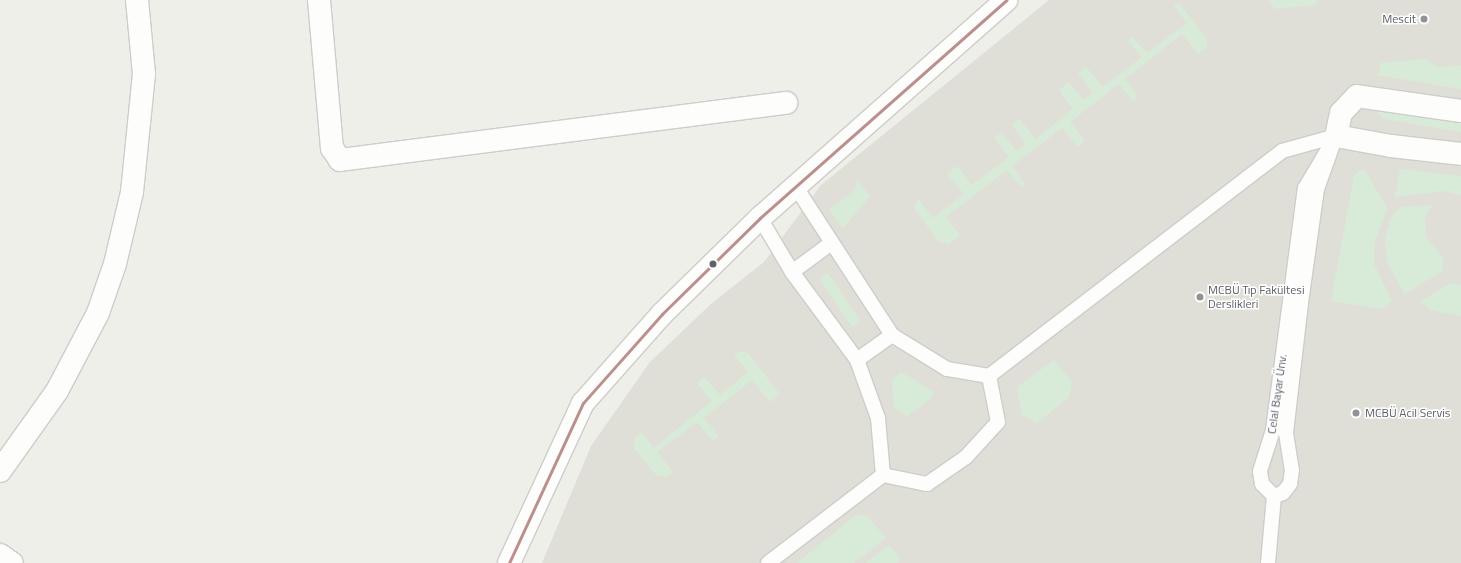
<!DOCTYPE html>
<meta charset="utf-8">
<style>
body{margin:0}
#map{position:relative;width:1461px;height:563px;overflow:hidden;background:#efefea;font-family:"Titillium Web",sans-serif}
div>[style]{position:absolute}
.education>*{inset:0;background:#dfdfd8}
.green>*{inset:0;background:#d8ebd8}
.roads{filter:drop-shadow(1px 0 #cccdcc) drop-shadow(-1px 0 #cccdcc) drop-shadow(0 1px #cccdcc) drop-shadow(0 -1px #cccdcc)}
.service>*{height:14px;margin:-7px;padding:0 7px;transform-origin:7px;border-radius:7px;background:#fdfdfc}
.minor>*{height:22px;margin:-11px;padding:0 11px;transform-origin:11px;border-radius:11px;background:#fdfdfc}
.bus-1>*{height:3px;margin:-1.5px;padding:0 1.5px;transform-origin:1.5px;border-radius:1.5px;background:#bc8f8f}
.dots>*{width:11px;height:11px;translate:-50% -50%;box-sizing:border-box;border:2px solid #fff;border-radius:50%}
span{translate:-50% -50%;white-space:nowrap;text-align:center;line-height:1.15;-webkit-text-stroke:3px #fff;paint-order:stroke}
.poi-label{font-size:12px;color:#5f6168}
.right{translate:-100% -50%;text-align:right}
.left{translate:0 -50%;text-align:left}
.street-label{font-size:12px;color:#5f6168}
</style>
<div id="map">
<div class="education">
<div style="clip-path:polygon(1049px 0,1461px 0,1461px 563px,542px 563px,591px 446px,650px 362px,712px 303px,764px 262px,821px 185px)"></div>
</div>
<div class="green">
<div style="clip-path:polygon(1268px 0,1317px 0,1316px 5px,1275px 9px)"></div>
<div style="clip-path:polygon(1179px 3px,1207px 39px,1207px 47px,1198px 54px,1182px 34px,1125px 79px,1138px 96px,1133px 101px,1119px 84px,1070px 122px,1085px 141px,1078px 147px,1062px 128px,1012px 166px,1025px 184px,1021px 187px,1007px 170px,946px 217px,960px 235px,949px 244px,938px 241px,914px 208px,918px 199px,933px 218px,964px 194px,947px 174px,957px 166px,972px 185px,1009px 157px,994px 138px,1001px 133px,1017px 151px,1026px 144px,1012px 125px,1019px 119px,1036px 139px,1073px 109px,1059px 90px,1069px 82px,1083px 100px,1093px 93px,1078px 73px,1086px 67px,1103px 87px,1142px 57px,1128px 41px,1132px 37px,1147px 53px,1187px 23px,1174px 6px)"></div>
<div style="clip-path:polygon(1425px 59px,1438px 67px,1461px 66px,1461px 89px,1378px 75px,1381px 63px)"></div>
<div style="clip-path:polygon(1387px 108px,1461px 120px,1461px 132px,1384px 119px,1376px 111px)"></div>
<div style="clip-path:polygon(1400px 169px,1461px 176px,1461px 195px,1443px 191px,1395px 197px)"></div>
<div style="clip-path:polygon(1360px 170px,1365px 170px,1387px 208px,1375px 241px,1374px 264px,1392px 301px,1382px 309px,1331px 301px,1354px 176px)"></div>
<div style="clip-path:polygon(857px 180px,870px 196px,843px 228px,829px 210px,855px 190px)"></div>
<div style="clip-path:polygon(1432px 205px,1425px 217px,1426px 237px,1444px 259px,1442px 271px,1405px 294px,1387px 262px,1385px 241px,1391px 218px,1400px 207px)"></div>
<div style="clip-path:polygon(828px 273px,860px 321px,852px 327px,820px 279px)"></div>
<div style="clip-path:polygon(1451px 283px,1461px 285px,1461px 316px,1430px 310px,1421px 301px)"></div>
<div style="clip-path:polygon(739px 351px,748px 353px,780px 394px,770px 402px,752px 380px,704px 418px,719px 436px,713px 441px,697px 422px,657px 452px,673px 472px,667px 477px,656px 475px,634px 448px,635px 438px,641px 432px,654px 448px,712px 401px,697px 383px,704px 377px,720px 395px,748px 372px,734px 355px)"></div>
<div style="clip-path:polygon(1054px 360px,1072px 382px,1069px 397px,1037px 423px,1022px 415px,1017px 387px)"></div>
<div style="clip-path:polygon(901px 372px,933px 391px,932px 397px,907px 417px,894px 407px,892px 380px)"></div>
<div style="clip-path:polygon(856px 515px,867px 516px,886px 538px,854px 563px,797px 563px)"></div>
<div style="clip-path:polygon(889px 545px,901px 559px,896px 563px,866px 563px)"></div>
</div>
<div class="roads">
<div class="service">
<div style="left:1336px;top:136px;width:56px;rotate:109.7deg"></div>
<div style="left:1317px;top:189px;width:115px;rotate:98deg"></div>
<div style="left:1301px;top:303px;width:131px;rotate:96.6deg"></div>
<div style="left:1286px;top:433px;width:37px;rotate:81deg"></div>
<div style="left:1292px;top:470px;width:14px;rotate:98deg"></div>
<div style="left:1290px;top:484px;width:11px;rotate:128deg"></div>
<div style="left:1283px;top:493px;width:9px;rotate:162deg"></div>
<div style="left:1274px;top:496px;width:17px;rotate:-135deg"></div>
<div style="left:1262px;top:484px;width:13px;rotate:-99deg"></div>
<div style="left:1260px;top:471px;width:43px;rotate:-72.4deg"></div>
<div style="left:1273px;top:430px;width:244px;rotate:-82.5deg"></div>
<div style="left:1305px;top:188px;width:61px;rotate:-59.2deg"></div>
<div style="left:760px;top:218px;width:63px;rotate:59.3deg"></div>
<div style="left:792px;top:272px;width:109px;rotate:53.5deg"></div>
<div style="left:857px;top:360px;width:62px;rotate:70.1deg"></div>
<div style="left:878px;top:418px;width:57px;rotate:85deg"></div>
<div style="left:883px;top:475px;width:45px;rotate:11.6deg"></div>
<div style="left:927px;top:484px;width:47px;rotate:-34.7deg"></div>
<div style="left:966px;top:457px;width:47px;rotate:-47.6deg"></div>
<div style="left:998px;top:422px;width:47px;rotate:-101.1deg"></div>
<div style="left:989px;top:376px;width:43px;rotate:-170.5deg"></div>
<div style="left:947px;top:369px;width:65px;rotate:-148.3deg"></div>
<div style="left:892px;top:335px;width:176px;rotate:-123deg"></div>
<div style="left:792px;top:272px;width:47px;rotate:-36.4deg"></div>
<div style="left:857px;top:360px;width:43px;rotate:-35.5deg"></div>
<div style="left:989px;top:376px;width:369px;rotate:-37.5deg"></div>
<div style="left:1282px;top:151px;width:56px;rotate:-15.5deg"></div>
<div style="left:768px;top:563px;width:145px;rotate:-37.4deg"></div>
<div style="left:1268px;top:563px;width:67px;rotate:-84.9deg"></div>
</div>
<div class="minor">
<div style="left:319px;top:0;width:149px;rotate:85deg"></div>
<div style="left:332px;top:148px;width:14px;rotate:56deg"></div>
<div style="left:340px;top:160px;width:450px;rotate:-7.3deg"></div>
<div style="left:1461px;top:111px;width:105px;rotate:-171.8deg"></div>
<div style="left:1357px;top:96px;width:23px;rotate:133deg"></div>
<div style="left:1341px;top:113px;width:24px;rotate:102deg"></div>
<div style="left:1336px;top:136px;width:56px;rotate:10.3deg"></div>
<div style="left:1391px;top:146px;width:70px;rotate:6.5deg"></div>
<div style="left:0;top:471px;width:98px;rotate:-54.5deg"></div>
<div style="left:57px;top:391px;width:88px;rotate:-62.3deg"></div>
<div style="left:98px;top:313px;width:52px;rotate:-70.9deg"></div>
<div style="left:115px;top:264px;width:74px;rotate:-76.7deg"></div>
<div style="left:132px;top:192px;width:119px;rotate:-84.2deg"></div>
<div style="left:144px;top:74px;width:74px;rotate:-95.4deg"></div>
<div style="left:0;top:555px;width:14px;rotate:34deg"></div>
<div style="left:509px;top:563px;width:176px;rotate:-65.2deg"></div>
<div style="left:583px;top:403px;width:119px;rotate:-48.4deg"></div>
<div style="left:662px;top:314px;width:137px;rotate:-44.4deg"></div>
<div style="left:760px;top:218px;width:329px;rotate:-41.5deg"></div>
</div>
</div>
<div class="bus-1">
<div style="left:509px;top:563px;width:176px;rotate:-65.2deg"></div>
<div style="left:583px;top:403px;width:119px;rotate:-48.4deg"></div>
<div style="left:662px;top:314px;width:137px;rotate:-44.4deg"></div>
<div style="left:760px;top:218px;width:329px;rotate:-41.5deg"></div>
</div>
<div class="dots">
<div style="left:1424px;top:19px;background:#919396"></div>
<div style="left:713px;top:264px;background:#5f6168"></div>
<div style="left:1200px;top:297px;background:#919396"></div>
<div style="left:1356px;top:413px;background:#919396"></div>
</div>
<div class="poi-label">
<span class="right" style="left:1416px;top:19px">Mescit</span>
<span class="left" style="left:1208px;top:297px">MCBÜ Tıp Fakültesi<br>Derslikleri</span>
<span class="left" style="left:1365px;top:413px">MCBÜ Acil Servis</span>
</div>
<div class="street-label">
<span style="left:1277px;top:394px;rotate:-82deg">Celal Bayar Ünv.</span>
</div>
</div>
